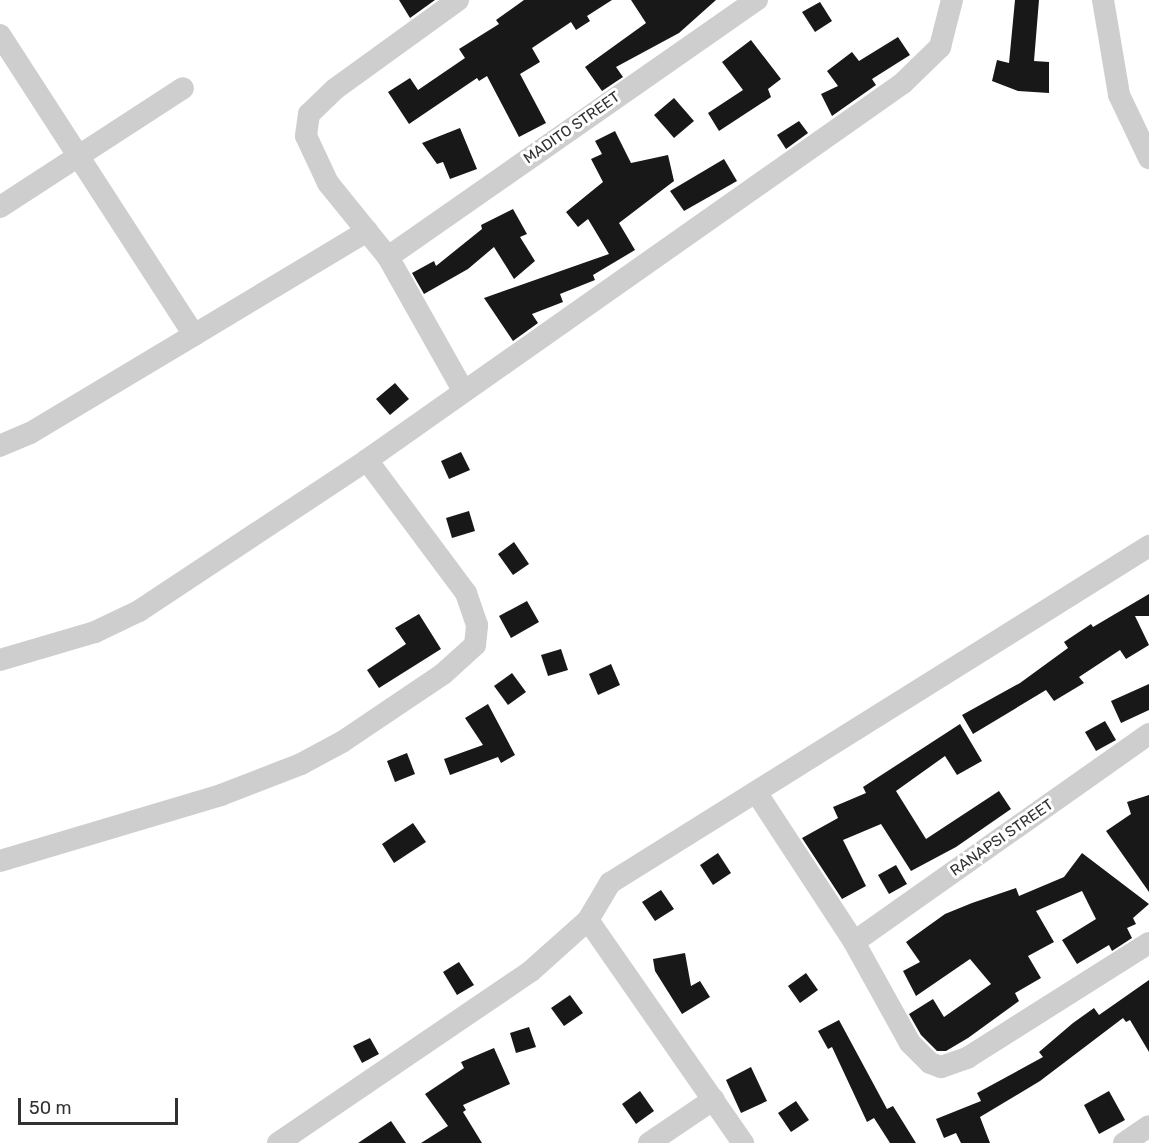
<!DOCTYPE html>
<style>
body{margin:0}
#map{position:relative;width:1149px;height:1143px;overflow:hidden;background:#fff;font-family:Rubik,sans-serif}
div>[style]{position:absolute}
.building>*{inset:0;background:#181818}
.minor>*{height:22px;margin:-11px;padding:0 11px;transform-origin:11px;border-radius:11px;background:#cecece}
span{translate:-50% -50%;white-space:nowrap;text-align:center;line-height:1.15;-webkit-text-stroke:6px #fff;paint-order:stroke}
.street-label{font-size:15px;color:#313131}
.scale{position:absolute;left:18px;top:1098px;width:160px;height:27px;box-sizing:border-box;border:3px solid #313131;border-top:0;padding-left:8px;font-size:18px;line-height:21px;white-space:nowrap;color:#313131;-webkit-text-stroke:4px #fff;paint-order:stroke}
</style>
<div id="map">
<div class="building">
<div style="clip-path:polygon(399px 0,435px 0,410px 18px)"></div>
<div style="clip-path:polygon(524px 0,612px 0,587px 16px,590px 21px,576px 30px,571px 22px,532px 48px,540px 62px,520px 74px,546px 123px,519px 137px,487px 76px,479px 81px,477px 78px,409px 124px,388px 92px,410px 78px,418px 90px,465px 58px,459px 49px,499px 24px,496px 20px)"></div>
<div style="clip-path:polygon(631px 0,716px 0,679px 33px,616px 67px,623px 77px,602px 91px,585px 67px,646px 23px)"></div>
<div style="clip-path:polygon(1015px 0,1039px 0,1034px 61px,1049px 62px,1049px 93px,1018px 91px,992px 81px,997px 60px,1009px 63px)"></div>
<div style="clip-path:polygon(820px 2px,832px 21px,815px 32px,802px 12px)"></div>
<div style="clip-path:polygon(898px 37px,910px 55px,872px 79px,876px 85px,832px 116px,821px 94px,838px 86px,827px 71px,852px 52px,859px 61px)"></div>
<div style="clip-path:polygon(751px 40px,781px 79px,768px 89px,771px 97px,719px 131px,708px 113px,743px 90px,722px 62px)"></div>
<div style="clip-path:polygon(674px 98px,694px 121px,674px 138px,654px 115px)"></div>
<div style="clip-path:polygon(799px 121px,808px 133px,786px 149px,777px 135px)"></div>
<div style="clip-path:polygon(460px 128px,477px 169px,450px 179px,443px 162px,437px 164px,422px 143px)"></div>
<div style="clip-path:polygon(615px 131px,631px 163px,668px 155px,674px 181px,619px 223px,635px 250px,593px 275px,595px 280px,560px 294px,563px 302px,532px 314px,538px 323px,513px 341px,484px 298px,609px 254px,588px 219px,578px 227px,566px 212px,603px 182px,591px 159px,602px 154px,595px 141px)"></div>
<div style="clip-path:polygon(724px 159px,737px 181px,684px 211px,670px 191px)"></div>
<div style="clip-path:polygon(513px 209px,527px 234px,520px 237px,535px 261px,514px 279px,494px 247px,468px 269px,424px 294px,412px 273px,434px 261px,436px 266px,482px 229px,481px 225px)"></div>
<div style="clip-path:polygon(395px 383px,409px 399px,390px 415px,376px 399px)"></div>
<div style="clip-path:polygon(461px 452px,470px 470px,449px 479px,441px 461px)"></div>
<div style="clip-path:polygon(469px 511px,475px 531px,452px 538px,446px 518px)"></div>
<div style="clip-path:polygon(514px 542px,529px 564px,513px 575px,498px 554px)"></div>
<div style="clip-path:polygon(1149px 594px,1149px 616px,1135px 616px,1149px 645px,1126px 659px,1120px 650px,1079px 677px,1084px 683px,1054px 701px,1046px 690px,973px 734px,962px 715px,1020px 683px,1068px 648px,1064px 642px,1091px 624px,1093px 627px)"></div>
<div style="clip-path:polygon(527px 601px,539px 622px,511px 638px,499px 616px)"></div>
<div style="clip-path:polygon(419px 614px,441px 649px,379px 688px,367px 670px,406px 644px,395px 628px)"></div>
<div style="clip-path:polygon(561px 649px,568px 670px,548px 676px,541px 655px)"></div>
<div style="clip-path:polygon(611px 664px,620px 685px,598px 695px,589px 674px)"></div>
<div style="clip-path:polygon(512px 673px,526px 692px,508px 705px,494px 686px)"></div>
<div style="clip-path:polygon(1149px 684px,1149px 710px,1121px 723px,1111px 701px)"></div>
<div style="clip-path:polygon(488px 704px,515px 755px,501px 763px,498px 757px,450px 775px,444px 759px,483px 745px,465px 718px)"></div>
<div style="clip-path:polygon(1105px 721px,1116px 740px,1096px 751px,1085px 732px)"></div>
<div style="clip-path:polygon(960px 724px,982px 761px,957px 775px,945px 756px,896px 791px,926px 839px,999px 791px,1011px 809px,956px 847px,911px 871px,881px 824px,843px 840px,866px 886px,842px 899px,802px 838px,838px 818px,833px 807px,866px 793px,863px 787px)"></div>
<div style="clip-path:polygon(407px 753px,415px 774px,395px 782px,387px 761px)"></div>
<div style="clip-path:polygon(1149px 795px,1149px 892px,1106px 831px,1131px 814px,1127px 802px)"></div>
<div style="clip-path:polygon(413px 823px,426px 842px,394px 863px,382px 844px)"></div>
<div style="clip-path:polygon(718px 853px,731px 873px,713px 885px,700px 865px)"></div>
<div style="clip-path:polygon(1082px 853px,1149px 904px,1133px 918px,1136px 924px,1127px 928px,1132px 938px,1112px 951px,1109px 945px,1077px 964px,1062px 940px,1096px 919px,1082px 891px,1036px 911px,1054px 942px,1028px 956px,1041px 978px,1015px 993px,1019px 1001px,968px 1038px,946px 1051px,937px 1051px,921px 1035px,909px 1014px,933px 999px,944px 1017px,991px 984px,970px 959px,916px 996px,903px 971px,920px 962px,906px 942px,945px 914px,972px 903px,1016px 888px,1019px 896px,1064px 877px)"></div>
<div style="clip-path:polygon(896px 865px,907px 884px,889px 894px,878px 875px)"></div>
<div style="clip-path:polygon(661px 890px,674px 909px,655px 921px,642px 902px)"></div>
<div style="clip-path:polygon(685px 953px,691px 986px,700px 981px,710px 997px,682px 1014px,655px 971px,653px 959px)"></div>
<div style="clip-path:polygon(459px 962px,474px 985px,457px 995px,443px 972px)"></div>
<div style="clip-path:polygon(806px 973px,818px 990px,800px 1003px,788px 986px)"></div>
<div style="clip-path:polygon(1149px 980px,1149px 1052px,1130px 1020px,1126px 1022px,1123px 1018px,1040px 1081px,980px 1117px,990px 1143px,961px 1143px,956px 1133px,944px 1138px,936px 1119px,981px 1101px,977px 1093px,1043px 1057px,1039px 1052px,1073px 1023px,1094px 1008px,1099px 1015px)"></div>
<div style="clip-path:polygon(570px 995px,583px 1013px,564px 1026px,551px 1008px)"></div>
<div style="clip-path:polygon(839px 1020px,887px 1109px,893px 1106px,916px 1143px,890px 1143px,874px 1118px,867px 1122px,832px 1047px,828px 1049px,818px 1031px)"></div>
<div style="clip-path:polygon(529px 1027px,536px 1047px,516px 1053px,510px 1033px)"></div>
<div style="clip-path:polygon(370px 1038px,379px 1054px,362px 1063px,353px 1046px)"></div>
<div style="clip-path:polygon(494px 1048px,510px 1084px,463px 1105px,466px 1110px,463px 1112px,482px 1143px,421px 1143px,448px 1126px,425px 1094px,464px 1068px,461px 1062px)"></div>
<div style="clip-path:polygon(751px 1067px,767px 1101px,741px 1113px,726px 1080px)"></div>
<div style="clip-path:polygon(640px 1091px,654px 1111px,636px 1124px,622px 1104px)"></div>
<div style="clip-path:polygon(1109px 1091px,1125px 1120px,1099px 1134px,1084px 1105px)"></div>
<div style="clip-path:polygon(796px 1101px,809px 1120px,791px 1132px,778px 1113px)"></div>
<div style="clip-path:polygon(391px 1121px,406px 1143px,358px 1143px)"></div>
</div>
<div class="minor">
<div style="left:458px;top:0;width:152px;rotate:144.1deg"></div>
<div style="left:335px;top:89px;width:36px;rotate:136deg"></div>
<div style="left:309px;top:114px;width:22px;rotate:98deg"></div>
<div style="left:306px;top:136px;width:52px;rotate:64.9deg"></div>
<div style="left:328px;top:183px;width:95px;rotate:51deg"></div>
<div style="left:388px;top:257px;width:153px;rotate:60.6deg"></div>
<div style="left:1103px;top:0;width:96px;rotate:80.4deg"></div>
<div style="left:1119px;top:95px;width:70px;rotate:64.5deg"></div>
<div style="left:0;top:35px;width:357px;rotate:57.1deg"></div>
<div style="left:194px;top:335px;width:191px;rotate:149.1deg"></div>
<div style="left:30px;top:433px;width:33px;rotate:157deg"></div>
<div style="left:0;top:207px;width:218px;rotate:-33deg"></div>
<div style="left:388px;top:257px;width:450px;rotate:-34.9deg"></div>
<div style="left:194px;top:335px;width:202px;rotate:-31deg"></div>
<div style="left:0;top:660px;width:99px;rotate:-16.4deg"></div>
<div style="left:95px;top:632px;width:49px;rotate:-25.5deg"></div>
<div style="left:139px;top:611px;width:273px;rotate:-33.5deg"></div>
<div style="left:367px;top:460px;width:655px;rotate:-35.12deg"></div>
<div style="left:903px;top:83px;width:52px;rotate:-44.2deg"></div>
<div style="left:940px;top:47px;width:49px;rotate:-75.7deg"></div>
<div style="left:756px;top:792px;width:179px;rotate:56.8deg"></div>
<div style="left:854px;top:942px;width:115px;rotate:61deg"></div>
<div style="left:910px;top:1043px;width:28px;rotate:45deg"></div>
<div style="left:930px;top:1063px;width:12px;rotate:20deg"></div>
<div style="left:941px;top:1067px;width:28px;rotate:-19deg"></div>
<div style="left:967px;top:1058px;width:215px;rotate:-32.3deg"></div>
<div style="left:0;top:861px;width:231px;rotate:-16.6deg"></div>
<div style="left:221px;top:795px;width:86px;rotate:-21.2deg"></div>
<div style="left:301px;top:764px;width:47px;rotate:-28.2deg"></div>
<div style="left:342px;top:742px;width:122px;rotate:-34deg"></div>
<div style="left:443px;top:674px;width:43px;rotate:-42.2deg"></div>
<div style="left:475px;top:645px;width:20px;rotate:-84deg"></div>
<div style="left:477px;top:625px;width:34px;rotate:-109deg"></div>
<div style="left:466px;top:593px;width:166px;rotate:-126.7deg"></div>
<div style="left:588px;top:920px;width:272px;rotate:55.2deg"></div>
<div style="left:854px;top:942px;width:361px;rotate:-35.2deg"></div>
<div style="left:278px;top:1143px;width:306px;rotate:-34.2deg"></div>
<div style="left:531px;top:971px;width:76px;rotate:-41.8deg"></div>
<div style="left:588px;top:920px;width:43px;rotate:-59.3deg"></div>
<div style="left:610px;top:883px;width:636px;rotate:-32.01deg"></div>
<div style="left:649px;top:1143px;width:78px;rotate:-34.1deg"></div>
<div style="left:1124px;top:1143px;width:30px;rotate:-34deg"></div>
</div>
<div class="street-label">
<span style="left:572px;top:128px;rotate:-35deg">MADITO STREET</span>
<span style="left:1002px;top:838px;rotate:-35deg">RANAPSI STREET</span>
</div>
<div class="scale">50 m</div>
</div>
